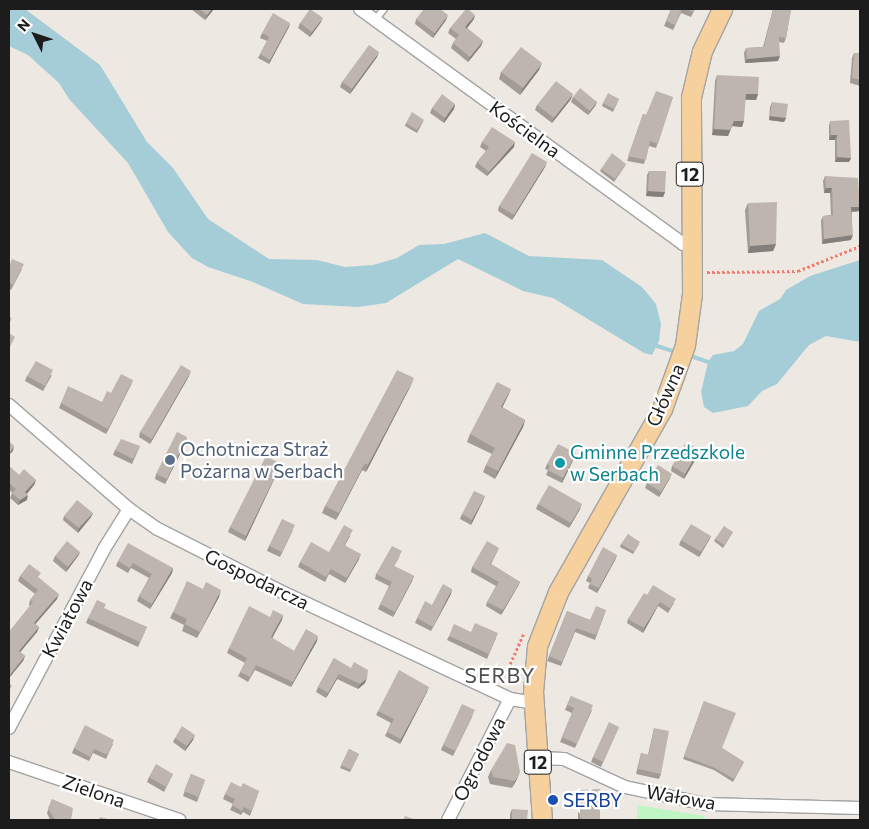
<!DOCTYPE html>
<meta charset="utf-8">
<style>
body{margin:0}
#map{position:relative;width:869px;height:829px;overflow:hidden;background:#ede9e2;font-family:Commissioner,sans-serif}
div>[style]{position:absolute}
.park>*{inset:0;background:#bff6c4}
.water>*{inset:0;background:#a4cdd8}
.stream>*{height:4px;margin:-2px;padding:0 2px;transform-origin:2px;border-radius:2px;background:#a4cdd8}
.path>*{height:2.5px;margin-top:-1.25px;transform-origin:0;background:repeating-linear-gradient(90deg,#f27b6d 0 2.5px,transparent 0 5px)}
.roads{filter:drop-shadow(1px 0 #a3a3a3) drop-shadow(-1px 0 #a3a3a3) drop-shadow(0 1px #a3a3a3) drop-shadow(0 -1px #a3a3a3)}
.service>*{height:6px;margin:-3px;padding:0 3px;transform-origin:3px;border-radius:3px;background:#fff}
.minor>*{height:12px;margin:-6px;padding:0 6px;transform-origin:6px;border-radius:6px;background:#fff}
.primary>*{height:19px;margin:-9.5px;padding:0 9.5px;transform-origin:9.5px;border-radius:9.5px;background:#f6d09d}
.wall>*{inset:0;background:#a39c96}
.shaded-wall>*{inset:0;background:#847f7a}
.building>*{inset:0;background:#bdb5ae}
.dots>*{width:14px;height:14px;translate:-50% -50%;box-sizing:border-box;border:2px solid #fff;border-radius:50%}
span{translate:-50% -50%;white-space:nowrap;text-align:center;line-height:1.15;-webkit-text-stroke:4.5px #fff;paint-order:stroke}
.shield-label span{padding:1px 4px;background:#fff;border:1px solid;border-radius:4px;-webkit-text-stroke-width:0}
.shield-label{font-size:18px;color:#1c1c1c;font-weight:700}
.street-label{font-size:19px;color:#1c1c1c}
.service-label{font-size:19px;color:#4e5e75}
.left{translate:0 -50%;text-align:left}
.culture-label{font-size:19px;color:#0d838f}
.transit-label{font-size:19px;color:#164399}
.quarter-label{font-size:21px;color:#4f4f4f;letter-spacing:1px}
.frame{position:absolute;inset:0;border:10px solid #1c1c1c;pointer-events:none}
.north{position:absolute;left:10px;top:10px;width:50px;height:50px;-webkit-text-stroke:4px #fff;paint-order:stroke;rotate:311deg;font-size:14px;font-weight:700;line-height:20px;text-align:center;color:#1c1c1c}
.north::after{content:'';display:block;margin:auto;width:18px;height:22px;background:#1c1c1c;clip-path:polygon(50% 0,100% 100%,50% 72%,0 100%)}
</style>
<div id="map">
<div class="park">
<div style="clip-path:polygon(637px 805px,705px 816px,704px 820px,637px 820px)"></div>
</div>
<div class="water">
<div style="clip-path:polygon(9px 9px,25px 9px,100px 65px,147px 142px,173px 168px,208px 219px,269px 259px,317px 260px,345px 267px,373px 265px,397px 258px,419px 245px,444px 244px,485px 233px,529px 256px,602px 260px,642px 287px,656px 304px,661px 324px,659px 341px,652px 355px,644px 353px,553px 298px,523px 291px,458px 259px,386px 303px,358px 307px,303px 304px,253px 282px,208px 267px,192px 258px,168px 232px,128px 163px,69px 99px,59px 83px,28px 55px,9px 46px)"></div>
<div style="clip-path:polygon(860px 260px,860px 342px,826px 336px,809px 345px,777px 384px,762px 391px,748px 406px,713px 413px,704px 407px,701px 392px,708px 362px,713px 355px,734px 351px,743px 344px,759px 311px,780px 299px,786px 290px,810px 276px)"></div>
</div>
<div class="stream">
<div style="left:657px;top:346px;width:20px;rotate:18deg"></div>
<div style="left:688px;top:355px;width:21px;rotate:19deg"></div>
</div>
<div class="path">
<div style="left:707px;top:272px;width:91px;rotate:-0.6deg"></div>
<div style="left:798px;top:271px;width:67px;rotate:-22deg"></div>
<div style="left:506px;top:683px;width:19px;rotate:-78deg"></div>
<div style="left:510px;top:664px;width:35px;rotate:-66deg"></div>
</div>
<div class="roads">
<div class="service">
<div style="left:375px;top:20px;width:14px;rotate:-51deg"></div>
</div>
<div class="minor">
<div style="left:360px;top:9px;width:399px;rotate:36deg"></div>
<div style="left:683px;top:244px;width:9px;rotate:-6deg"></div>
<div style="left:9px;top:405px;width:159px;rotate:40.9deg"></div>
<div style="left:129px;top:509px;width:35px;rotate:35deg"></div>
<div style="left:158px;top:529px;width:141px;rotate:26.9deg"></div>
<div style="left:284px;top:593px;width:250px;rotate:25.1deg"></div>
<div style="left:510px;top:699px;width:24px;rotate:9deg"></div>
<div style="left:9px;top:728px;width:203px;rotate:-62deg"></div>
<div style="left:104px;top:549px;width:47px;rotate:-58deg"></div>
<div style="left:538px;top:758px;width:26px;rotate:2deg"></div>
<div style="left:564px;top:759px;width:67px;rotate:24.7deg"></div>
<div style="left:625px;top:787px;width:83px;rotate:11.9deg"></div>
<div style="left:706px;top:804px;width:154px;rotate:1.5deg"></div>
<div style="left:9px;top:762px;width:180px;rotate:18.8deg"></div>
<div style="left:448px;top:820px;width:136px;rotate:-62.9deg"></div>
</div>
<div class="primary">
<div style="left:542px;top:820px;width:128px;rotate:-94deg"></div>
<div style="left:533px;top:692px;width:46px;rotate:-85deg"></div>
<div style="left:537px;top:646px;width:58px;rotate:-68.7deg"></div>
<div style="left:558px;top:592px;width:210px;rotate:-60.4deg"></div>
<div style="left:662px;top:409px;width:68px;rotate:-70.2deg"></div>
<div style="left:685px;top:345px;width:51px;rotate:-82.2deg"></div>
<div style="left:692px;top:294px;width:197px;rotate:-90.3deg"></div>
<div style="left:691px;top:97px;width:47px;rotate:-76.6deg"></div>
<div style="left:702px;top:51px;width:47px;rotate:-64.5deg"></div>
</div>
</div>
<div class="wall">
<div style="clip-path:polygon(191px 9px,214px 9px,205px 20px)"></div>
<div style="clip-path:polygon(671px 9px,695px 9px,691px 17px,681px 13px,673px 30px,664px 26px)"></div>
<div style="clip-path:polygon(773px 9px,791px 9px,786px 38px,784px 43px,779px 42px,778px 61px,745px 63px,744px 53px,746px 48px,763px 47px)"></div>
<div style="clip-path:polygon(416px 19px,446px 20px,433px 38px,415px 24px)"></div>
<div style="clip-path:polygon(474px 19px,467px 28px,483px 41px,481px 46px,468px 62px,451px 48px,453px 43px,456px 39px,448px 33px,450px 28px)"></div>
<div style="clip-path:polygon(321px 22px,310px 37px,298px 28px,300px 23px)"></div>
<div style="clip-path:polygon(290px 23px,269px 64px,258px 58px,267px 41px,260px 38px,262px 33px)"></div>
<div style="clip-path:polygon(854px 53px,860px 53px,860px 86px,850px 83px,852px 58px)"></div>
<div style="clip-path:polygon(377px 57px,350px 94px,340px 87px,342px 82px)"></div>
<div style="clip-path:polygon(539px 70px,520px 95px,499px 79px,501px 72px)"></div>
<div style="clip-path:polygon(717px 75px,758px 94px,756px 100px,745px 100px,742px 127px,732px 126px,728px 136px,712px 135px,715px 81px)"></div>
<div style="clip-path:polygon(573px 97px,597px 102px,595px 106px,588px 115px,571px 102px)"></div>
<div style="clip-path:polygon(673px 97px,656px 148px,649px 146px,644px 164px,627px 161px,643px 114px,646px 115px)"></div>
<div style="clip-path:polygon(571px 99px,552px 123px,535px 110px,537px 105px)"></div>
<div style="clip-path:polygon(619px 99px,613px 112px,602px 106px,603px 103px)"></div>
<div style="clip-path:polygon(772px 102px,786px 118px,784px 122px,769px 120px,770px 107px)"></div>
<div style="clip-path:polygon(455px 104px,454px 109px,444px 123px,430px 113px,432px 108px)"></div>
<div style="clip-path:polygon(830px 121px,851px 158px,849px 162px,835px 162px,835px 140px,829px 140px,829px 126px)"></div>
<div style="clip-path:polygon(423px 122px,417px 133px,405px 126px,406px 123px)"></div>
<div style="clip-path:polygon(482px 142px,514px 147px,487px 176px,475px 167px,477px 162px,486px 151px,480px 147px)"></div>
<div style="clip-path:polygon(626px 164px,625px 166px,614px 182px,600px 171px,601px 169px)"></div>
<div style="clip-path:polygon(545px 167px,512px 220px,498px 211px,499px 206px)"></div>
<div style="clip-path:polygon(649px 171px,665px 192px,663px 197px,646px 196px,647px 175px)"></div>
<div style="clip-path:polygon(825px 176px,859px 193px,860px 193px,860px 211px,852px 212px,851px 240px,822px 244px,821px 221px,823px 216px,831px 215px,830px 193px,824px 193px,823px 181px)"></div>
<div style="clip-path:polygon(748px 203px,776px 244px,773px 251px,748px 253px,745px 210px)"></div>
<div style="clip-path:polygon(9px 266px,22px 269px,11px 290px,9px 289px)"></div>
<div style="clip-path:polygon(52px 375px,43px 391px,25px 381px,27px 376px)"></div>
<div style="clip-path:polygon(189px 376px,150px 444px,139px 437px,140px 432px)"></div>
<div style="clip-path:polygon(133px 380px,106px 434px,59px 408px,61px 403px,102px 402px)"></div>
<div style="clip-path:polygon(411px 385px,366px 472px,362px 470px,336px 520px,322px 513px,325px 506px)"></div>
<div style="clip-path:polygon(511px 389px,502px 407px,525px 420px,523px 427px,495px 479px,483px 472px,486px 465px,492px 454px,467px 442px,470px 434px)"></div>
<div style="clip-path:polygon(186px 442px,165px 484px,155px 479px,156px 474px)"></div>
<div style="clip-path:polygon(140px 446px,132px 464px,113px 455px,115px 450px)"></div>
<div style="clip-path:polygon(699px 450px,698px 455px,684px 479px,671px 471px,672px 466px)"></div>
<div style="clip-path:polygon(574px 458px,562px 483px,546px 475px,548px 470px,545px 469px,547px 464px)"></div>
<div style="clip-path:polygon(281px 464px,245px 541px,228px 532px,230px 527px)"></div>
<div style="clip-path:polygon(9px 466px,19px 475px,36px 480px,34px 485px,27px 494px,27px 500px,18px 505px,10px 498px,12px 493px,9px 489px)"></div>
<div style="clip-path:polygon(670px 478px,659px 497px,645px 488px,647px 483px)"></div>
<div style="clip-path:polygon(485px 496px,471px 525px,460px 519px,462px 514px)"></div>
<div style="clip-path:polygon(538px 504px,580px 509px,569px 528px,536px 509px)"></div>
<div style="clip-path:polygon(93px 513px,91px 517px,78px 533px,63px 520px,64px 516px)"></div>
<div style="clip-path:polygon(293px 530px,280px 557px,267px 551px,269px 546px)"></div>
<div style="clip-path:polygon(733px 532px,723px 548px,714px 541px,715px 539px)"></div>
<div style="clip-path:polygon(351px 535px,345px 545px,359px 559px,345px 583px,329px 574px,325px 582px,298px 567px,300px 562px,329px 552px)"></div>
<div style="clip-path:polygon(711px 536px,709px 540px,699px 557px,679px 545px,681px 540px)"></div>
<div style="clip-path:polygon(621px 544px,639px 544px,633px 554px,620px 547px)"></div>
<div style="clip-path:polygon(499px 548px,491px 564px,520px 582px,518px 586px,501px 615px,486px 606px,487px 602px,496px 586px,471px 572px,472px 567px)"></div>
<div style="clip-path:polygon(80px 552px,78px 556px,66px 572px,53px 561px,55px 556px)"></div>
<div style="clip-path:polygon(617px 555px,615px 560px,597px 593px,588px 588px,590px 583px,586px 581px,588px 576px)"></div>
<div style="clip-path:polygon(400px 556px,394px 566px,414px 576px,412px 581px,393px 617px,378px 609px,389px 586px,375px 579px,376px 574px)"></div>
<div style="clip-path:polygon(118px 561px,173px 568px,172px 573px,150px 609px,137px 601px,139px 596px,149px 578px,131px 568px,128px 573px,116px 566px)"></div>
<div style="clip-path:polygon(20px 576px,39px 578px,57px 599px,35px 624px,39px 627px,37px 632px,20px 652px,25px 656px,23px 661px,9px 678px,9px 632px,30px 606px,29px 605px,30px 600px,35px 594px,18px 581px)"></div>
<div style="clip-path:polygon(203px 589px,219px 597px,197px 638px,182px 631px,184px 625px,170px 618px,173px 612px)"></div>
<div style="clip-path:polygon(451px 594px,431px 631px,415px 623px,417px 618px,432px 605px)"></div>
<div style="clip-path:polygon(647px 595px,674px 603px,668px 613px,658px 606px,643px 633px,627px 623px,628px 619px)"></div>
<div style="clip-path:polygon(104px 609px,147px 627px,138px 647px,86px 623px,88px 618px)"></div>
<div style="clip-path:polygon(606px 610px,595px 640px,575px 632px,561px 666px,547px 661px,567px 611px,590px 620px)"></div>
<div style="clip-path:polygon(283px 615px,272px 638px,294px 651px,317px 641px,291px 687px,255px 670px,248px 682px,238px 676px,245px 663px,227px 653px,229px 648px,270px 617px)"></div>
<div style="clip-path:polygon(471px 632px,496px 638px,487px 659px,447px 640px,449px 636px)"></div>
<div style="clip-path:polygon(334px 658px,365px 683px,358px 689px,337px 679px,326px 698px,316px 692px,318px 687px)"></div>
<div style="clip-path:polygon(429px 687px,400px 744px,385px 736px,391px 723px,376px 715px,378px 711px)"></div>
<div style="clip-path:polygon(571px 696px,592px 710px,575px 748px,560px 742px,572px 713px,565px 710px)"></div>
<div style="clip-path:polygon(704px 701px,722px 748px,744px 762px,733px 782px,714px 770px,683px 759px)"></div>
<div style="clip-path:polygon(473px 715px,453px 756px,441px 750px,443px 745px)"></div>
<div style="clip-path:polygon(619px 727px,601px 767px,591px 762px,593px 757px)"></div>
<div style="clip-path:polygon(654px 728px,661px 774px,659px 779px,636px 774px,641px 753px,648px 755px)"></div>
<div style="clip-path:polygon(175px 738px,193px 740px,185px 751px,173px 742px)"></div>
<div style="clip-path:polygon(113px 744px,106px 759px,93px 753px,89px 761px,72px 753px,74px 748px)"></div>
<div style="clip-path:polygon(349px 749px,359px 754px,350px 772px,340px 768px)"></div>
<div style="clip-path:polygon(491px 770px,517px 779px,512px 788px,490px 784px,488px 777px)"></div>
<div style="clip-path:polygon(173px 774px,164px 792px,147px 782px,149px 777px)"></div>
<div style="clip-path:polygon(191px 774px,205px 780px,197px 802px,183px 796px)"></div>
<div style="clip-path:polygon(241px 787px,259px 791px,250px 816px,243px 812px,241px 815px,230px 810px,233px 804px,223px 799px,225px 794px)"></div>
<div style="clip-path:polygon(580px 790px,600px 820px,578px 820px,578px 795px)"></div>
<div style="clip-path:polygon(52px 799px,71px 820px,50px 820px,47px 813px)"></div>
<div style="clip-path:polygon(512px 809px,527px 820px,510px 820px,510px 814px)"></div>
</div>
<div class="shaded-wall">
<div style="clip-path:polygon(212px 9px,214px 9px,205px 20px,207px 15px)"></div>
<div style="clip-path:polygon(448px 15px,446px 20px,433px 38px,435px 33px)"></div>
<div style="clip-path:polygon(475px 15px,474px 19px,464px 32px,465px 27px)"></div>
<div style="clip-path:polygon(323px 18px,321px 22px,310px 37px,312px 32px)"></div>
<div style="clip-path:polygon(290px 23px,289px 27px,269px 64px,270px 60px)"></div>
<div style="clip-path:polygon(483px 41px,481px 46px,468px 62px,470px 57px)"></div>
<div style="clip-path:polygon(379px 52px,377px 57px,350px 94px,352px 89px)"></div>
<div style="clip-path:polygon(780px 56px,778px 61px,745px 63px,747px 59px)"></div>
<div style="clip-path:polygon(542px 63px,539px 70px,520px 95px,523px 88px)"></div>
<div style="clip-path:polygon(573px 94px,571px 99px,552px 123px,554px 118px)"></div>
<div style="clip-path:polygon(746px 94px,758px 94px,756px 100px,744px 99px)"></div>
<div style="clip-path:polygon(597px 102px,595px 106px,588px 115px,590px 111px)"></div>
<div style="clip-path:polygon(455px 104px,454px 109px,444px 123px,445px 118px)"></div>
<div style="clip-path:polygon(770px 116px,786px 118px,784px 122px,769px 120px)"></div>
<div style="clip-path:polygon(734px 121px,744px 121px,742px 127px,732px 126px,728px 136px,712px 135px,714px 129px)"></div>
<div style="clip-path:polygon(831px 135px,837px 135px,835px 140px,829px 140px)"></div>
<div style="clip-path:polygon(515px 142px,514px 147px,487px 176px,489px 172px)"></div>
<div style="clip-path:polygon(837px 157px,851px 158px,849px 162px,835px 162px)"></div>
<div style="clip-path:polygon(547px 162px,545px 167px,512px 220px,514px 215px)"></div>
<div style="clip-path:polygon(826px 188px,832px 188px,830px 193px,824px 193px)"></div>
<div style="clip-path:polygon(648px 191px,665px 192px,663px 197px,646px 196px)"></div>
<div style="clip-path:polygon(851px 207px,860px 207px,860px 211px,850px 212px)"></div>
<div style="clip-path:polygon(853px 235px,851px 240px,822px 244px,824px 239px)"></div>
<div style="clip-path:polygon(776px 244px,773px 251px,748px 253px,750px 246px)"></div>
<div style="clip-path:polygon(191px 371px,189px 376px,150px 444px,152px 439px)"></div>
<div style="clip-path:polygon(414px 378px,411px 385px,366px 472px,368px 465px)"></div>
<div style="clip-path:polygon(133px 380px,131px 385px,106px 434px,108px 429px)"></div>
<div style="clip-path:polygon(511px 389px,508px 396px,499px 414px,501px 407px)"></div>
<div style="clip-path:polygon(525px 420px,523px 427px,495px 479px,498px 471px)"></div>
<div style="clip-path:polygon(187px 437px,186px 442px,165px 484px,167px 479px)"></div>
<div style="clip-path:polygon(14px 446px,13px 451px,9px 455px,9px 453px)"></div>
<div style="clip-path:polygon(699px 450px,698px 455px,684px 479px,685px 474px)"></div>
<div style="clip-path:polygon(576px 453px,574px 458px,562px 483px,563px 478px)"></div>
<div style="clip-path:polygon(365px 463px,362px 470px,336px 520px,339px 513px)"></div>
<div style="clip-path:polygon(281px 464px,279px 469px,245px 541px,246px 536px)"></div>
<div style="clip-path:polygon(672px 474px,670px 478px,659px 497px,661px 492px)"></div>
<div style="clip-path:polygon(36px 480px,34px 485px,24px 497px,25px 492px)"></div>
<div style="clip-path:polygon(28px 495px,27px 500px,18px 505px,20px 500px)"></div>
<div style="clip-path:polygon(485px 496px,483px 501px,471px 525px,472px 520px)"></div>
<div style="clip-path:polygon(582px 504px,580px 509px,569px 528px,571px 523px)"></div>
<div style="clip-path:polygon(93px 513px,91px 517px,78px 533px,79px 528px)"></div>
<div style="clip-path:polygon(711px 536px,709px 540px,699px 557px,701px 552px)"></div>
<div style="clip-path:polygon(80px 552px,78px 556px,66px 572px,68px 567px)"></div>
<div style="clip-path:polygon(361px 554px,359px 559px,345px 583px,347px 578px)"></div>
<div style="clip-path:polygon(617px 555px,615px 560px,597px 593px,599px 588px)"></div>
<div style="clip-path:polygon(173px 568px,172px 573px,150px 609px,152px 604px)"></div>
<div style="clip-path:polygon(414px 576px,412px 581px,393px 617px,395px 612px)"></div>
<div style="clip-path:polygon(520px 582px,518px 586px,501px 615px,503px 610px)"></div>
<div style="clip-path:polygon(452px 589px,451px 594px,431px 631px)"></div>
<div style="clip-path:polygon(221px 590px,219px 597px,197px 638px)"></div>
<div style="clip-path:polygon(59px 594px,57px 599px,32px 628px,34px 623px)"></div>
<div style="clip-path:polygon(660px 602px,658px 606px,643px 633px,644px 628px)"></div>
<div style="clip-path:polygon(283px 615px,282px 620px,270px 642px,271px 637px)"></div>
<div style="clip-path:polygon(39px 627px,37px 632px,17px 656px,19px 651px)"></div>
<div style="clip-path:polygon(318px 636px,317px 641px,291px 687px,293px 682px)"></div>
<div style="clip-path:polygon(25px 656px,23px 661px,9px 678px,9px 676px)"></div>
<div style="clip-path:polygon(339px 674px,337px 679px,326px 698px,328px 693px)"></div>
<div style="clip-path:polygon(367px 678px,365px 683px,358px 689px,360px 684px)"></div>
<div style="clip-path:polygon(429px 687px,427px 692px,400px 744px,401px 739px)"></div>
<div style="clip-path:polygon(195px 735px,193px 740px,185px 751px,187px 746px)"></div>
<div style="clip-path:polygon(520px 772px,517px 779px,512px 788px,515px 781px)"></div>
</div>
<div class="building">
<div style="clip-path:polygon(199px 9px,212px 9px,207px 15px)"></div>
<div style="clip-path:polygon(310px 9px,323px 18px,312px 32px,300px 23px)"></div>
<div style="clip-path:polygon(424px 9px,440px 9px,448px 15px,435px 33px,416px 19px)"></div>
<div style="clip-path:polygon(466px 9px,468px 9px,475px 15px,465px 27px,483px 41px,470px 57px,453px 43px,459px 35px,450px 28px)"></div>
<div style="clip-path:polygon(671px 9px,682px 9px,675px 25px,666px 21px)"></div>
<div style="clip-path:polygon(685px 9px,694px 9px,693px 12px)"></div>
<div style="clip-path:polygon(773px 9px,791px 9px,786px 38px,779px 37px,780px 56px,747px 59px,746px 48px,764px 47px)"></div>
<div style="clip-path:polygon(273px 13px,290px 23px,270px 60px,260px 54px,269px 37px,262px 33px)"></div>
<div style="clip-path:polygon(369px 45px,379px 52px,352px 89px,342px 82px)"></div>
<div style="clip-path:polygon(521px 47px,542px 63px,523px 88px,501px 72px)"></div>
<div style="clip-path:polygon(854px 53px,860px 53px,860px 80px,852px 78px)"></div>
<div style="clip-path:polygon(717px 75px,759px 77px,758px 94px,746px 94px,744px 121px,734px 121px,730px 130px,714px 129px)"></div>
<div style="clip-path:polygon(556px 81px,573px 94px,554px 118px,537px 105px)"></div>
<div style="clip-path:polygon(580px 88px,597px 102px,590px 111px,573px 97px)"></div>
<div style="clip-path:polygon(656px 91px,673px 97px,658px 144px,650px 141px,646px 160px,628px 156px,643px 114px,646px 115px)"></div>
<div style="clip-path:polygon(608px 93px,619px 99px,614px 109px,603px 103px)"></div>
<div style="clip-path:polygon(442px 94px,455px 104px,445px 118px,432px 108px)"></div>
<div style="clip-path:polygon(772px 102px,788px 104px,786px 118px,770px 116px)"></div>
<div style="clip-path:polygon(412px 112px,424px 120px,417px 130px,406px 123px)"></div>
<div style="clip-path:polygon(849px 120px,851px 158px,837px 157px,837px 135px,831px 135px,830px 121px)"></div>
<div style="clip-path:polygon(492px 127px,515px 142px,489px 172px,477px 162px,489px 147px,482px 142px)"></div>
<div style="clip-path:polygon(532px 153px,547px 162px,514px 215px,499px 206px)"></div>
<div style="clip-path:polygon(612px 153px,626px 164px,615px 179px,601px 169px)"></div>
<div style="clip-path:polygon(649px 171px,666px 171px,665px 192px,648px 191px)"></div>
<div style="clip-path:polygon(825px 176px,858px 178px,859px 193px,860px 193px,860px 207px,851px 207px,853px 235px,824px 239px,823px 216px,833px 215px,832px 188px,826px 188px)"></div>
<div style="clip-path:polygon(777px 202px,776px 244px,750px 246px,748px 203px)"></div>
<div style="clip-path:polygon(12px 259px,24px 264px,13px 285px,9px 283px,9px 266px)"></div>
<div style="clip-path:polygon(9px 317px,12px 318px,9px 324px)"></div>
<div style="clip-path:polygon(9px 333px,15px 337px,9px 349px)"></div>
<div style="clip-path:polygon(36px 361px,53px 370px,45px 386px,27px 376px)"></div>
<div style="clip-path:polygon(181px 365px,191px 371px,152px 439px,140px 432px)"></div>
<div style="clip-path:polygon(397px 370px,414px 378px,368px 465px,365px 463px,339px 513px,325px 506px)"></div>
<div style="clip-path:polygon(121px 374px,133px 380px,108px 429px,61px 403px,68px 386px,102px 402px,107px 391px,111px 393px)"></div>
<div style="clip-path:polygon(497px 382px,511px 389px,501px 407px,525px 420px,498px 471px,486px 465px,495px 448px,470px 434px)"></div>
<div style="clip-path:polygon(177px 432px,187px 437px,167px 479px,156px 474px)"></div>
<div style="clip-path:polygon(121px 439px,140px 446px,133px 459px,115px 450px)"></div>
<div style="clip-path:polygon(9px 441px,14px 446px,9px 453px)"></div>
<div style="clip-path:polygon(686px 442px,699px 450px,685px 474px,672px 466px)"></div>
<div style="clip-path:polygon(558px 444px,576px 453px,563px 478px,548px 470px,550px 466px,547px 464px)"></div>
<div style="clip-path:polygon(266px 456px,281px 464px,246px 536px,230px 527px)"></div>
<div style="clip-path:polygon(658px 465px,672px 474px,661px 492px,647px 483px)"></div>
<div style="clip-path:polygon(9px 466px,19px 475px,24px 469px,36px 480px,25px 492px,28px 495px,20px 500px,12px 493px,16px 489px,9px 483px)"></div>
<div style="clip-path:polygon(549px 485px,582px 504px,571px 523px,538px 504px)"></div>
<div style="clip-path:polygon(474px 491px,485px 496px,472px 520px,462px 514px)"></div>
<div style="clip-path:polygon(77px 500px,93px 513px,79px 528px,64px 516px)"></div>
<div style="clip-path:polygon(282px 519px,295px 525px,282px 552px,269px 546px)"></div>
<div style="clip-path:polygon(691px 524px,711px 536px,701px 552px,681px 540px)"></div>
<div style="clip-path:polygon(344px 525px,353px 530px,344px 545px,361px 554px,347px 578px,331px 569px,326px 577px,300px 562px,311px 542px,329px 552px)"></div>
<div style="clip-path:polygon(724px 526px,733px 532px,724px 545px,715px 539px)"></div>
<div style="clip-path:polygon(628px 534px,640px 542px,634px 552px,621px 544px)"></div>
<div style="clip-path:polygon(67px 541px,80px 552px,68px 567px,55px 556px)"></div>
<div style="clip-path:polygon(487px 541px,499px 548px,490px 564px,520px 582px,503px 610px,487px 602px,499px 582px,472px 567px)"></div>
<div style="clip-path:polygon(128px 543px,173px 568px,152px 604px,139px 596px,152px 574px,133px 563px,130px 568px,118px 561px)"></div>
<div style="clip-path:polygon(392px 546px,402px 551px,394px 566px,414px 576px,395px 612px,380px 604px,392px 582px,376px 574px)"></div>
<div style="clip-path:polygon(603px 547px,617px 555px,599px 588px,590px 584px,592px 579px,588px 576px)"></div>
<div style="clip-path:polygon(29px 564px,41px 573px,38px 577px,59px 594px,34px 623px,39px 627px,19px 651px,25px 656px,9px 676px,9px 632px,33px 602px,30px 600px,38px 590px,20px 576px)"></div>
<div style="clip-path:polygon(187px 581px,203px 589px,206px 582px,221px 590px,200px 632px,185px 624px,187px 619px,173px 612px)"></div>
<div style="clip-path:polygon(443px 584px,452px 589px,433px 627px,417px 618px,425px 601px,432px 605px)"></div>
<div style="clip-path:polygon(653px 585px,676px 599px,670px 608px,660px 602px,644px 628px,628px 619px,644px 593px,647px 595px)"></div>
<div style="clip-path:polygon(97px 600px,106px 604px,104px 608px,147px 627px,140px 642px,88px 618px)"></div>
<div style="clip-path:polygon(249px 606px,270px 617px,273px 610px,283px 615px,271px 637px,294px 651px,306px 629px,318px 636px,293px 682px,256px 665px,250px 677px,240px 672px,247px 658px,229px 648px)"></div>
<div style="clip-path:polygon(596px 606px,606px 610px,596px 635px,576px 628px,562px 662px,549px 656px,567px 611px,590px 620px)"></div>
<div style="clip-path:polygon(475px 623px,498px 633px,489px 654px,449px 636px,454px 624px,471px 632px)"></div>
<div style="clip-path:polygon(334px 658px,351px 668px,354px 662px,368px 670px,367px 678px,360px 684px,339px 674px,328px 693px,318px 687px)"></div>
<div style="clip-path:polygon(399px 670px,429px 687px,401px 739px,387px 732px,394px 719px,378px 711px)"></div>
<div style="clip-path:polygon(9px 683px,12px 686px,9px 691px)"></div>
<div style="clip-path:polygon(571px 696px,593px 705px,577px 744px,562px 737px,574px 708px,567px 705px)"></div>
<div style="clip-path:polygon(704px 701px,736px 713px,722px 748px,744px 762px,734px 779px,715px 768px,684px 756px)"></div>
<div style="clip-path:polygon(462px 704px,475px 710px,455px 751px,443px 745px)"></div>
<div style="clip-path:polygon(609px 722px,619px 727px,603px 762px,593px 757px)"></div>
<div style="clip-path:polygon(85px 725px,114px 740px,108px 755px,94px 749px,90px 757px,74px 748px)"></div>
<div style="clip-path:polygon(182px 726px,195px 735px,187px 746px,175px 738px)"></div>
<div style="clip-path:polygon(654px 728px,669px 731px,661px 774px,638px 769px,641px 753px,649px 755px)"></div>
<div style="clip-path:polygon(507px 743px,515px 745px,520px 772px,515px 781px,493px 777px,491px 770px)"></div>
<div style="clip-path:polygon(349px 749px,359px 754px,351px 770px,341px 765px)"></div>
<div style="clip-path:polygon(156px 764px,173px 774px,166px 787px,149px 777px)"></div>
<div style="clip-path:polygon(191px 774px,205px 780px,198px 797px,184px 791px)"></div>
<div style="clip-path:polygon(231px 782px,241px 787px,243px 783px,259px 791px,252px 811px,244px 807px,242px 811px,232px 805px,235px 799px,225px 794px)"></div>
<div style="clip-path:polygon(600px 789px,600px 820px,580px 820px,580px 790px)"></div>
<div style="clip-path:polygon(52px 799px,73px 808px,71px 820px,55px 820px,48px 808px)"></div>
<div style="clip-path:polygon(512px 809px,528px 810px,527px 820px,512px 820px)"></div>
<div style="clip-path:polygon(405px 816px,416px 820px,403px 820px)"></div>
<div style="clip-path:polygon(100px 817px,112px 820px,99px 820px)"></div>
</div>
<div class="dots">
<div style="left:170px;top:460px;background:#5c6f8a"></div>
<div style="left:560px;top:463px;background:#0f9aa8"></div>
<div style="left:553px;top:800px;background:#1a4fb4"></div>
</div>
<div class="shield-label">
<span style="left:690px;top:174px">12</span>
<span style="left:538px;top:762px">12</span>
</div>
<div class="street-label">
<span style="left:525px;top:129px;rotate:36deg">Kościelna</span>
<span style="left:665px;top:395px;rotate:-66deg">Główna</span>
<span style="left:257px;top:579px;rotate:26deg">Gospodarcza</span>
<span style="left:67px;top:618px;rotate:-62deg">Kwiatowa</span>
<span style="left:479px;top:759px;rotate:-63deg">Ogrodowa</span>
<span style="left:94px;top:791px;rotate:19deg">Zielona</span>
<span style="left:681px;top:797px;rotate:10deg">Wałowa</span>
</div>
<div class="service-label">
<span class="left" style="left:180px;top:460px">Ochotnicza Straż<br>Pożarna w Serbach</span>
</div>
<div class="culture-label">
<span class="left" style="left:570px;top:463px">Gminne Przedszkole<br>w Serbach</span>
</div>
<div class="transit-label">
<span class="left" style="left:563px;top:800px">SERBY</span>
</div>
<div class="quarter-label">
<span style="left:500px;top:675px">SERBY</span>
</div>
<div class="frame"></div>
<div class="north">N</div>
</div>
